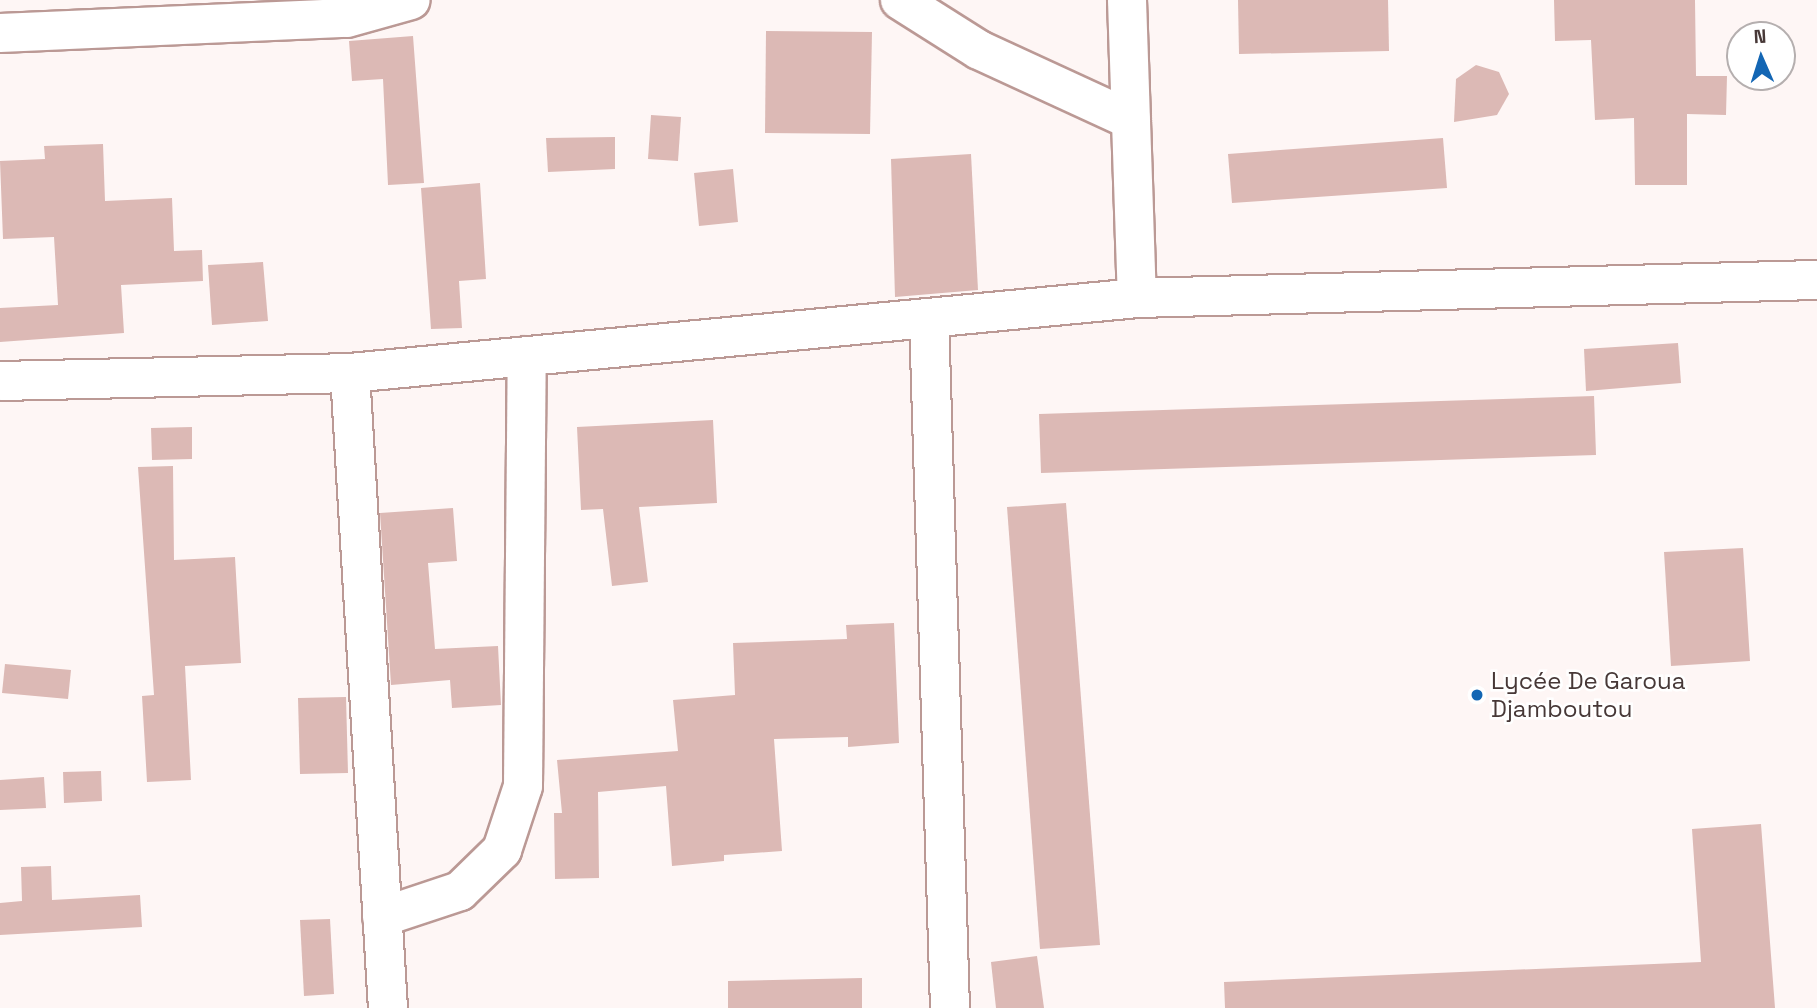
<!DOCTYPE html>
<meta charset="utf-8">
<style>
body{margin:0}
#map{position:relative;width:1817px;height:1008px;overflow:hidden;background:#fef6f5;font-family:"Space Grotesk",sans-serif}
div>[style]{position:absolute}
.building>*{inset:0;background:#dcb9b5}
.roads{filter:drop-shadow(2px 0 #bb9995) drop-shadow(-2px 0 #bb9995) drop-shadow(0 2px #bb9995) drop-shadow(0 -2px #bb9995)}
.street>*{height:38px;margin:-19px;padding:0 19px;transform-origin:19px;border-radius:19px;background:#fff}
.dots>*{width:19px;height:19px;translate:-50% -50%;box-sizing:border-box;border:4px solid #fff;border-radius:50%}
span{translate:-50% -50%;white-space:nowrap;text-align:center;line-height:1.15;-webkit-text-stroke:5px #fff;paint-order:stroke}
.poi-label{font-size:24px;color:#473837}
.left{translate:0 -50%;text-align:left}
.north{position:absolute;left:1726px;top:21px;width:70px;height:70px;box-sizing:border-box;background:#fff;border:2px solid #b5afaf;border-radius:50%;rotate:357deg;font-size:19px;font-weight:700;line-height:28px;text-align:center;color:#473837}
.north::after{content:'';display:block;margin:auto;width:24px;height:32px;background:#1366b4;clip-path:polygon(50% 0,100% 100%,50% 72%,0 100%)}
</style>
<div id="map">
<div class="building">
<div style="clip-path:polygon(1238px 0,1388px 0,1389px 51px,1239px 54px)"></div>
<div style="clip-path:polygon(1554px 0,1695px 0,1696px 76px,1727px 76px,1726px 115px,1687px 114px,1687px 185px,1635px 185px,1634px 118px,1595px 120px,1591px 40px,1555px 41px)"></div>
<div style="clip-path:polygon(766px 31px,872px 32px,870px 134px,765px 133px)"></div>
<div style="clip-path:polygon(413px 36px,424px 183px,388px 185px,383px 79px,352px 81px,349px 41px)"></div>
<div style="clip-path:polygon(1476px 65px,1499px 72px,1509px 94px,1497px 115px,1454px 122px,1456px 79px)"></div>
<div style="clip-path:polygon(651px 115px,681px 117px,678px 161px,648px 159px)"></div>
<div style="clip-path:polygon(615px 137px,615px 169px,548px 172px,546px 138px)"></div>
<div style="clip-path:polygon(1443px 138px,1447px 188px,1232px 203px,1228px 154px)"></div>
<div style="clip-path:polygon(103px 144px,105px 201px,172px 198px,174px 251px,202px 250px,203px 281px,121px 285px,124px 333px,0 342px,0 308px,58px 305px,54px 237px,3px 239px,0 161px,45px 159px,44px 146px)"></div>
<div style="clip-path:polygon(971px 154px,978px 290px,895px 297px,891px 159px)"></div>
<div style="clip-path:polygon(733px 169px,738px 222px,699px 226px,694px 173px)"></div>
<div style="clip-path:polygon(480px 183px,486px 279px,459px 281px,462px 328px,431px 329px,421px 188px)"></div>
<div style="clip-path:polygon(263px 262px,268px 321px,212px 325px,208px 265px)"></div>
<div style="clip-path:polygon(1678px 343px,1681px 383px,1586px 391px,1584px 349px)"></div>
<div style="clip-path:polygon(1594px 396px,1596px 455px,1041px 473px,1039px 414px)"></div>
<div style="clip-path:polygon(713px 420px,717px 503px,639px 507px,648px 582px,612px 586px,603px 509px,581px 510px,577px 427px)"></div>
<div style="clip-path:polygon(192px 427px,192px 459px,152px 460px,151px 428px)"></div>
<div style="clip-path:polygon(173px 466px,174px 560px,235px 557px,241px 663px,185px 666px,191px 780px,147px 782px,142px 696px,154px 695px,138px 467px)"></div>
<div style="clip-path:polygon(1066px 503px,1100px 945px,1040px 949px,1007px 507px)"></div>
<div style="clip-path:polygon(453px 508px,457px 561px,428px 563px,435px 649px,498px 646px,501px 705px,452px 708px,450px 680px,391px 685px,380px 513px)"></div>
<div style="clip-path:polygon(1743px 548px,1750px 661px,1671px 666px,1664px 552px)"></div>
<div style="clip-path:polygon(894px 623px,899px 743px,848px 747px,848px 737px,774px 739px,782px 851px,724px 855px,724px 861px,672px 866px,666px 786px,598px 792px,599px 878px,555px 879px,554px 813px,562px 813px,557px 760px,678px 751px,673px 700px,735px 695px,733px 643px,847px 639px,846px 625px)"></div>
<div style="clip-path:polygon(5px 664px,71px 670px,68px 699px,2px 693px)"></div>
<div style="clip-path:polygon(346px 697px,348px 773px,300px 774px,298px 698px)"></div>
<div style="clip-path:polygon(101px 771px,102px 801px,64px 803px,63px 772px)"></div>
<div style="clip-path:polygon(44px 777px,46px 808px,0 810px,0 780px)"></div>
<div style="clip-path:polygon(1761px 824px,1775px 1008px,1225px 1008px,1224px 982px,1701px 962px,1692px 829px)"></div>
<div style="clip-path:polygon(51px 866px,52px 900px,140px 895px,142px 927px,0 935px,0 903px,22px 901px,21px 867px)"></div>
<div style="clip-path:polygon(330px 919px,334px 994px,304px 996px,300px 920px)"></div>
<div style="clip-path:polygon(1037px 956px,1044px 1008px,996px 1008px,991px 962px)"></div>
<div style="clip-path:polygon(862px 978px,862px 1008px,728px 1008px,728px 981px)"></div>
</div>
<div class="roads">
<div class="street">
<div style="left:900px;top:0;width:93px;rotate:32.3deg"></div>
<div style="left:979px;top:50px;width:167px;rotate:24.7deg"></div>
<div style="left:1127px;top:0;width:298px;rotate:88.1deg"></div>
<div style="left:0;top:33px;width:347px;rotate:-2.5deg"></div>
<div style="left:347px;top:18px;width:66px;rotate:-15.7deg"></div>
<div style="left:929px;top:318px;width:690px;rotate:88.26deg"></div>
<div style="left:350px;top:373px;width:636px;rotate:86.58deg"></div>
<div style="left:0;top:381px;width:350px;rotate:-1.3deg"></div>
<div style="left:350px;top:373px;width:791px;rotate:-5.44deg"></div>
<div style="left:1137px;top:298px;width:680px;rotate:-1.52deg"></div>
<div style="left:382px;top:917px;width:82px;rotate:-18.4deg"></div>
<div style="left:460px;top:891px;width:59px;rotate:-44.3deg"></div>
<div style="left:502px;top:850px;width:67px;rotate:-71.8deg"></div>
<div style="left:523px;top:786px;width:430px;rotate:-89.5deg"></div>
</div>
</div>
<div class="dots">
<div style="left:1477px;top:695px;background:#1366b4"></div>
</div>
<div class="poi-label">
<span class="left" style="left:1491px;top:695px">Lycée De Garoua<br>Djamboutou</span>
</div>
<div class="north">N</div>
</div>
